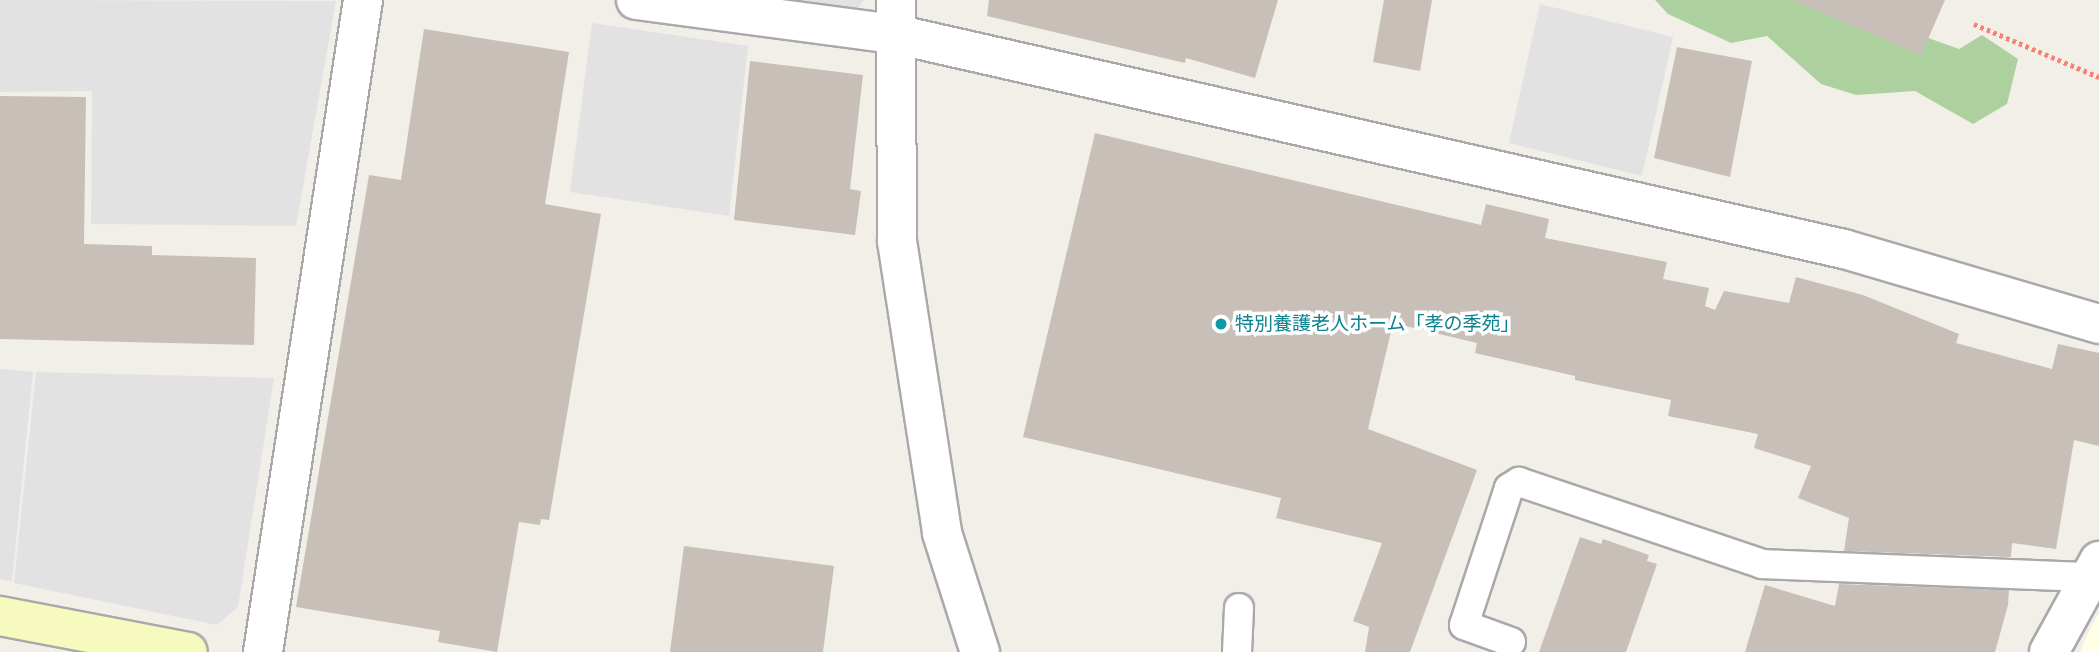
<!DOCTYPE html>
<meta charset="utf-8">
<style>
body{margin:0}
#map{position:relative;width:2099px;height:652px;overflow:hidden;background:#f2efe9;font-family:Poppins,"Noto Sans JP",sans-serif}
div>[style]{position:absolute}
.education>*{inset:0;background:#ffffe5}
.forest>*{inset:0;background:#add19e}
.parking>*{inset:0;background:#e2e2e2}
.building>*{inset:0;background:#c7bfb8}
.path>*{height:4.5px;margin-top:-2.25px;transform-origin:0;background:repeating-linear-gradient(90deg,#fa8072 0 3.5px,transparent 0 7px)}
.roads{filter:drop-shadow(2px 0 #a9a9a9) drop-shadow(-2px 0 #a9a9a9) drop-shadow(0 2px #a9a9a9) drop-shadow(0 -2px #a9a9a9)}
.lane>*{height:28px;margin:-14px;padding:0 14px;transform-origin:14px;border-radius:14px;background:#fff}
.street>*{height:38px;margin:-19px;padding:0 19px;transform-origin:19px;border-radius:19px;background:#fff}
.secondary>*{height:38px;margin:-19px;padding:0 19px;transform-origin:19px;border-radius:19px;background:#f7fabf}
.dots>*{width:19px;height:19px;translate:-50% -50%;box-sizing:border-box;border:4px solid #fff;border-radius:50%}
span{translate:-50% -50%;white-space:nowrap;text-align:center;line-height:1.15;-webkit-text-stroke:7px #fff;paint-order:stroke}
.culture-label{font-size:19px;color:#0d838f}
.left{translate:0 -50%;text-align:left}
</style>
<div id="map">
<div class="education">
<div style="clip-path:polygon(2099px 613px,2099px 652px,2080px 652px,2089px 631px)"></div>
</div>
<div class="forest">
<div style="clip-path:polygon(1655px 0,1876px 0,1909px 31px,1959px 49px,1982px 35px,2018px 59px,2007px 104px,1973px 124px,1915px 91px,1856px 95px,1821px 84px,1767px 36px,1731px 43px,1668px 14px)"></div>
</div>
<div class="parking">
<div style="clip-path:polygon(0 0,336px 1px,296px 226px,91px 224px,92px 91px,0 92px)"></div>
<div style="clip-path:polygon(797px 0,864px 0,858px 8px)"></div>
<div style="clip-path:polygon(1540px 4px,1673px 37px,1642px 176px,1509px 143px)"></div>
<div style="clip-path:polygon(592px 23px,748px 46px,729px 216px,570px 192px)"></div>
<div style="clip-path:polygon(0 369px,33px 372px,12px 581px,0 579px)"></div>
<div style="clip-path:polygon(36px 372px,274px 378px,238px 607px,217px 625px,14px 583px)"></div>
</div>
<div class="building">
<div style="clip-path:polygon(989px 0,1278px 0,1255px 78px,1186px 58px,1185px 63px,987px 16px)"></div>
<div style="clip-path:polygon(1384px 0,1432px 0,1420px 71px,1373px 62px)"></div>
<div style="clip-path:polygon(1793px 0,1945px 0,1921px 55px)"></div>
<div style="clip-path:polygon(424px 29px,569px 52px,545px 204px,601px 214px,549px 520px,541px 519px,540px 525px,519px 522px,497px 652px,438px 642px,440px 631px,296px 607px,369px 175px,401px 180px)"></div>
<div style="clip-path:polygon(1677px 47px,1752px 61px,1730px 177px,1654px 158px)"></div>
<div style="clip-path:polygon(750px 61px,863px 75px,850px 189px,861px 191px,855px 235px,734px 220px)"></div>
<div style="clip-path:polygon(0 96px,86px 97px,84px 244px,152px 246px,152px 255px,256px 258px,254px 345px,0 339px)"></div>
<div style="clip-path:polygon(1095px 133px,1481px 225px,1486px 204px,1549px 219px,1545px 238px,1667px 262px,1663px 279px,1709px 288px,1705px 306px,1715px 310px,1724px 291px,1789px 303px,1796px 277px,1863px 295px,1959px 334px,1956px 343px,2052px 369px,2058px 344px,2099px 353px,2099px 446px,2074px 440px,2056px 549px,2012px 543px,2011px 557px,1844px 551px,1849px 518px,1798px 498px,1811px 466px,1754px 448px,1758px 434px,1668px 416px,1671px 400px,1575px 380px,1575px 376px,1475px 353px,1477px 343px,1393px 323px,1368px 429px,1477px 470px,1410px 652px,1365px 652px,1369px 627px,1353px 621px,1382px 543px,1276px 518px,1281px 498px,1023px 437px)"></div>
<div style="clip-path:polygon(1580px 537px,1601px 544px,1603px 539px,1649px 555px,1647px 561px,1657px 564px,1626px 652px,1539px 652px)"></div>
<div style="clip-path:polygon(684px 546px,834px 566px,823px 652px,670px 652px)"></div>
<div style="clip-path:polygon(1839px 584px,2009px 590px,2008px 605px,1995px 652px,1745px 652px,1765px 585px,1835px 606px)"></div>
</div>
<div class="path">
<div style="left:1974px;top:24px;width:136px;rotate:23deg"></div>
</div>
<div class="roads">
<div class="lane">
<div style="left:1511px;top:642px;width:50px;rotate:-160.1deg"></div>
<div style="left:1464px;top:625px;width:144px;rotate:-71.8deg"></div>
<div style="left:1509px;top:488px;width:12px;rotate:-31deg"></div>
<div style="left:1519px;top:482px;width:256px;rotate:18.6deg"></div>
<div style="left:1762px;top:564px;width:328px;rotate:2.3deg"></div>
<div style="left:1237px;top:652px;width:44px;rotate:-87.4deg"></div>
</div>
<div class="street">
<div style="left:636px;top:0;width:261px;rotate:7.5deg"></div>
<div style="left:895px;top:34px;width:973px;rotate:12.77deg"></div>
<div style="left:1844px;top:249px;width:266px;rotate:16.4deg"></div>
<div style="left:896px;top:0;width:241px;rotate:89.8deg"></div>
<div style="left:897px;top:241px;width:295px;rotate:81.2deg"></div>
<div style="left:942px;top:533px;width:125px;rotate:72.3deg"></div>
<div style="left:263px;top:652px;width:660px;rotate:-81.28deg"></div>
<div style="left:2049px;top:652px;width:104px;rotate:-61.2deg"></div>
</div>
<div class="secondary">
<div style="left:0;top:616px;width:191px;rotate:10.8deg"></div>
</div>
</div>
<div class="dots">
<div style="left:1221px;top:324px;background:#0f9aa8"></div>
</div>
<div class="culture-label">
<span class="left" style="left:1235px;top:324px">特別養護老人ホーム「孝の季苑」</span>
</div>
</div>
